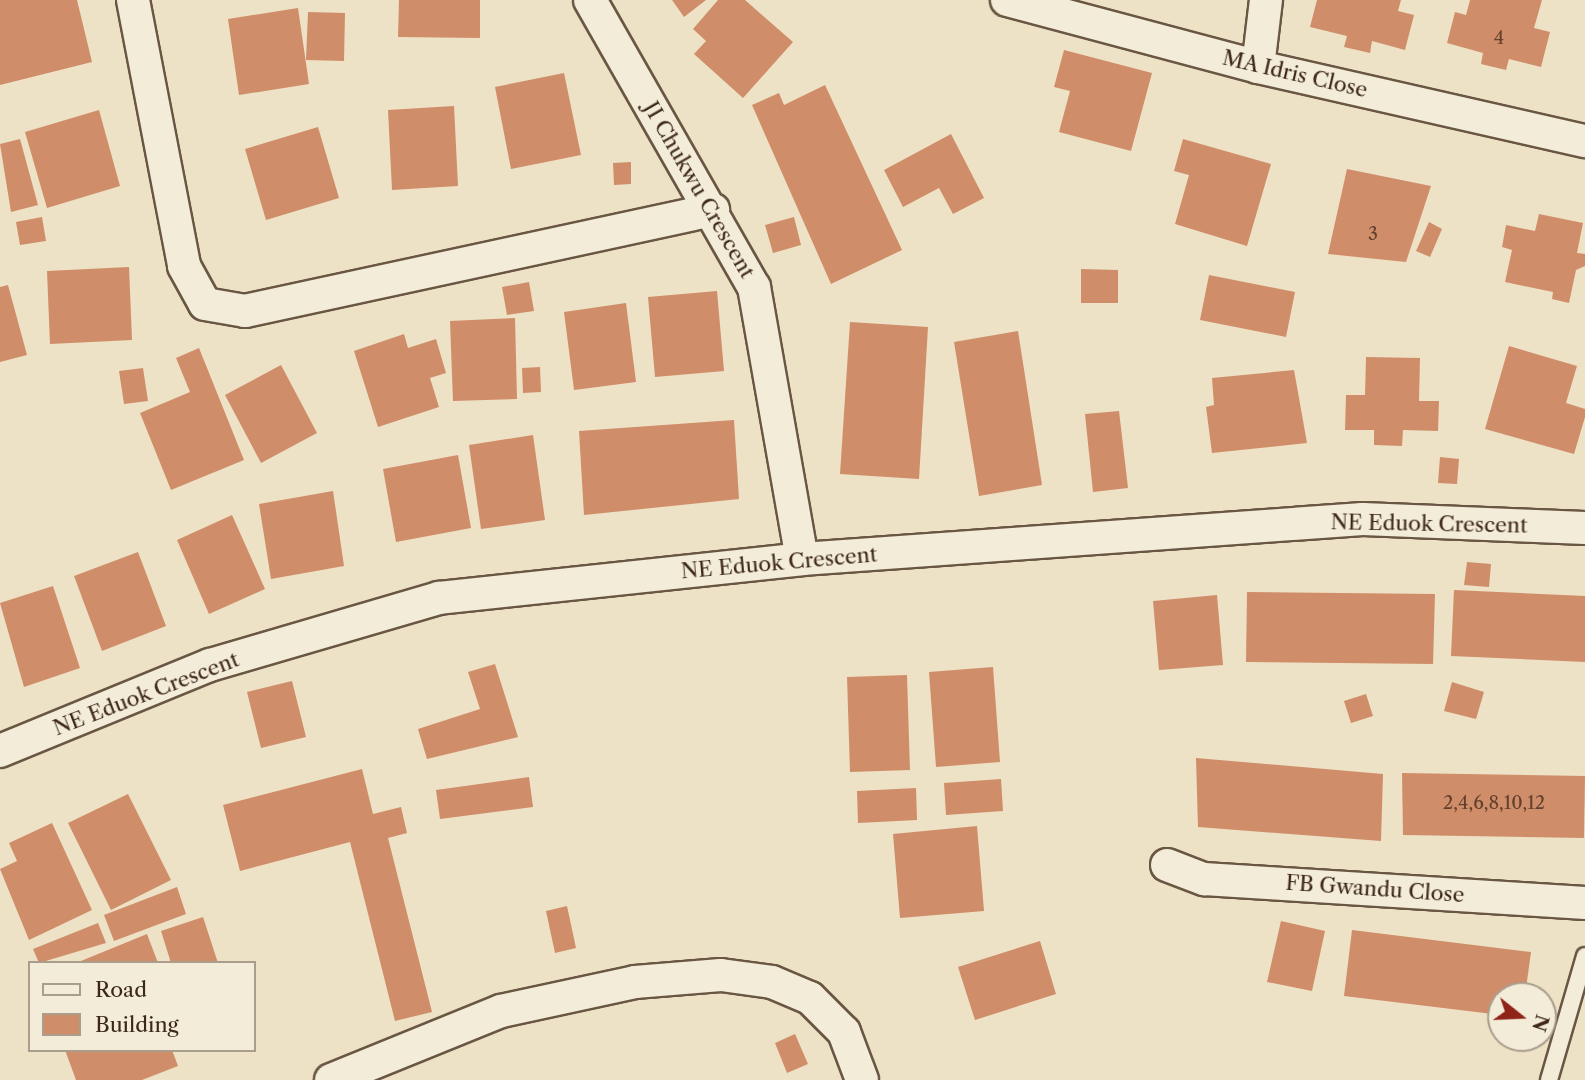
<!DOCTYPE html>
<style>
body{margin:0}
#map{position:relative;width:1585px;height:1080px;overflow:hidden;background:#ede2c5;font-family:"Libre Caslon Text",serif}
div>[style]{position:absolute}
.building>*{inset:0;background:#d08d6a}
.roads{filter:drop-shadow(2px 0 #695643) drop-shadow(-2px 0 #695643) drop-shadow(0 2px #695643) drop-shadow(0 -2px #695643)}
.service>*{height:16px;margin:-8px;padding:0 8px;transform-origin:8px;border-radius:8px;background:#f3ecd9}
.minor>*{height:32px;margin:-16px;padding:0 16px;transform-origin:16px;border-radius:16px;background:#f3ecd9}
span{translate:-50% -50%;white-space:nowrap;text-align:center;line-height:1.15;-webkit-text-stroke:6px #f3ecd9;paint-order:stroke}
.number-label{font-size:18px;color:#62402c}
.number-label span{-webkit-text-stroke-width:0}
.street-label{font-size:21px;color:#3d2718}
.legend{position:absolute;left:28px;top:961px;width:228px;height:91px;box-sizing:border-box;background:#f3ecd9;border:2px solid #aa9d8c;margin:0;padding:9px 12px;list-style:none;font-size:21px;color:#3d2718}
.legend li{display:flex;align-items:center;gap:14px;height:35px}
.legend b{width:35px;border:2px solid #aa9d8c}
.north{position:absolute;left:1487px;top:982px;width:70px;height:70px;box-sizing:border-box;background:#f3ecd9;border:2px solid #aa9d8c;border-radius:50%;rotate:108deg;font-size:19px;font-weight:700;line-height:28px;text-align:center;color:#3d2718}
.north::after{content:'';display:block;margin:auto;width:24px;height:32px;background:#8f2418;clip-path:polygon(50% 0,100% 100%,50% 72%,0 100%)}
</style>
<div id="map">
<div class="building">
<div style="clip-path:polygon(0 0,77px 0,92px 62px,0 85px)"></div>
<div style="clip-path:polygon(399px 0,480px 0,480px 38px,398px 37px)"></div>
<div style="clip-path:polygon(672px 0,706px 0,684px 17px)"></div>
<div style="clip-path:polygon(718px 0,745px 0,793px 42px,743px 98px,694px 54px,706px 41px,693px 29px)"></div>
<div style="clip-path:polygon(1317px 0,1401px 0,1398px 11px,1414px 15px,1405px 50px,1372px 41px,1370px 53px,1344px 47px,1347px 36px,1310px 27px)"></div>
<div style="clip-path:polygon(1470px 0,1542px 0,1534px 28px,1550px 32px,1541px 67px,1509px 59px,1506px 70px,1481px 64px,1483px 53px,1447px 43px,1455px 12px,1466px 15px)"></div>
<div style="clip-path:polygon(298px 8px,309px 84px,239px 95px,228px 19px)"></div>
<div style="clip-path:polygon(308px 12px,345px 13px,344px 61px,306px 60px)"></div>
<div style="clip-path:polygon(1064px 50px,1152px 73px,1131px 151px,1059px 132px,1070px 91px,1054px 87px)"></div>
<div style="clip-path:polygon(564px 73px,581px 155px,511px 169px,495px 87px)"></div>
<div style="clip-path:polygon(825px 85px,902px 250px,831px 284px,752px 105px,779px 93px,784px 105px)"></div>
<div style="clip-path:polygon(454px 106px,458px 186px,392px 190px,388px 110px)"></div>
<div style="clip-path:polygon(99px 110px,120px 186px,47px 208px,25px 132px)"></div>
<div style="clip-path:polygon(318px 127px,339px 198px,266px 220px,245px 149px)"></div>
<div style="clip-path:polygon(951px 134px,984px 198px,953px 214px,939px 188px,903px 207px,884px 170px)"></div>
<div style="clip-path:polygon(20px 139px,38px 205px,11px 212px,0 144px)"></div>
<div style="clip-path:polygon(1183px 139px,1271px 164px,1247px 246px,1175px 224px,1189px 175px,1174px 171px)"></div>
<div style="clip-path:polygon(631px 162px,631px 184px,614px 185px,613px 163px)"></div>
<div style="clip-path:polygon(1347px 169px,1431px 186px,1406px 262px,1328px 254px)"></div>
<div style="clip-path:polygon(1539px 214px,1583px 223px,1577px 253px,1585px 254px,1585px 266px,1576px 270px,1569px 303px,1552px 299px,1553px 292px,1505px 282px,1512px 250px,1502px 247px,1506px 225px,1535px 231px)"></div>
<div style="clip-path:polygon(42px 217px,46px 241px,20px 245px,16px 222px)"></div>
<div style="clip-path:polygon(794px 217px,801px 245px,773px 253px,765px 225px)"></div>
<div style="clip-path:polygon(1429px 222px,1442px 229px,1430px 257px,1416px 251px)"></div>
<div style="clip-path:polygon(129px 267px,132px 340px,50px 344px,47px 271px)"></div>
<div style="clip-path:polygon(1081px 269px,1118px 270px,1118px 303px,1081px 303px)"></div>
<div style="clip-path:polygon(1209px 275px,1295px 292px,1286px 337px,1200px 320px)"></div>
<div style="clip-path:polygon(529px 282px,534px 311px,507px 315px,502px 287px)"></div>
<div style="clip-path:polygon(8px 285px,27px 355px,0 362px,0 287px)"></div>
<div style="clip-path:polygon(717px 291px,724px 371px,655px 377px,648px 297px)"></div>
<div style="clip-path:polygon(626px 303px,636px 382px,574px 390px,564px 312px)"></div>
<div style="clip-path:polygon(515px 318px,517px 399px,453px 401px,450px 321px)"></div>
<div style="clip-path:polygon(850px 322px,928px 327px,919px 479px,840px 474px)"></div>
<div style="clip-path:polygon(1018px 331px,1042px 485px,979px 496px,954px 342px)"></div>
<div style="clip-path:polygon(404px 334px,408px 348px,436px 339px,446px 373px,430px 378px,439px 407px,378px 427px,354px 351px)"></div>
<div style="clip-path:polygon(1509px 346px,1577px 366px,1566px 403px,1585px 409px,1585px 417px,1574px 454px,1485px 429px)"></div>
<div style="clip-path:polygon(199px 348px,244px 460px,171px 490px,140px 413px,190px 392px,176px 358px)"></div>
<div style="clip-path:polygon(1366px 357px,1420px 358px,1419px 401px,1439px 401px,1438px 431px,1403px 430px,1402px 446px,1374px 445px,1374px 430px,1345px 430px,1346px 395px,1365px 395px)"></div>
<div style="clip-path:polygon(281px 365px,317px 433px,261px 463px,225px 395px)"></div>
<div style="clip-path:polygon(540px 367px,541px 392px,523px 393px,522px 368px)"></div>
<div style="clip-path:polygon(143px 368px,148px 401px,124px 404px,119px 371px)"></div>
<div style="clip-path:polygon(1294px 370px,1307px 443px,1212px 453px,1206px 407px,1214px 405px,1212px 378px)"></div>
<div style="clip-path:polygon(1119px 411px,1128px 488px,1093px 492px,1085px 414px)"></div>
<div style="clip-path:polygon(734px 420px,739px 499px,584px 515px,579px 431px)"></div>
<div style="clip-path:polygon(533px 435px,545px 520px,481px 529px,469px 445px)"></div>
<div style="clip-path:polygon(458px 455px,471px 528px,396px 542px,383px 469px)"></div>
<div style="clip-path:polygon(1440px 457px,1459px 459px,1457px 484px,1438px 483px)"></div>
<div style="clip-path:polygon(333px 491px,344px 566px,271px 579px,259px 504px)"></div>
<div style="clip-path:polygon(232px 515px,265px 589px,209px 614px,177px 540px)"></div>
<div style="clip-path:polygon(138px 552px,166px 626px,102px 651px,74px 576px)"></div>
<div style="clip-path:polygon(1467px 562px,1491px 564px,1489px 587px,1464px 585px)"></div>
<div style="clip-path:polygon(53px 586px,80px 668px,24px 687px,0 603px)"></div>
<div style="clip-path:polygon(1454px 590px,1585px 596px,1585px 662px,1451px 656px)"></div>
<div style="clip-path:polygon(1247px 592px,1435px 594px,1433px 664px,1246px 662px)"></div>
<div style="clip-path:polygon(1217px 595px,1223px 665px,1159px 670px,1153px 601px)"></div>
<div style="clip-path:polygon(495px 664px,518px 737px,427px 759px,418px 729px,480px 709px,468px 672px)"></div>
<div style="clip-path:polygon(993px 667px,1000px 762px,936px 767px,929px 672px)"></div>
<div style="clip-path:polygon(907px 675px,910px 770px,850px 772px,847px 677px)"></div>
<div style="clip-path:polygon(292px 681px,306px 737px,261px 748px,247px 692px)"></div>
<div style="clip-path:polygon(1452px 682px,1484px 692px,1476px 719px,1444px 711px)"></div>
<div style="clip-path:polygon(1366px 694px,1373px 716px,1351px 723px,1344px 701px)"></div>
<div style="clip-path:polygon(1196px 758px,1383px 774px,1381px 841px,1198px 827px)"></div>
<div style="clip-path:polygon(362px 769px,373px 814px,401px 807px,407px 833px,388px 838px,432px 1012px,395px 1021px,350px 842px,240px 871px,223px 805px)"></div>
<div style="clip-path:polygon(1402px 773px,1585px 776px,1584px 838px,1403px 835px)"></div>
<div style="clip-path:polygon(529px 777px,533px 807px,440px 819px,436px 790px)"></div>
<div style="clip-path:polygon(1001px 779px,1003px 811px,946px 815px,944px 783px)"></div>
<div style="clip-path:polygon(916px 788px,917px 820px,858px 823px,857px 791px)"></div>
<div style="clip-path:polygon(128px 794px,171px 880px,111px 910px,68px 823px)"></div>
<div style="clip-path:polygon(52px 823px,92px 910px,29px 940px,0 869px,17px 861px,9px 843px)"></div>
<div style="clip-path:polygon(977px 826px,984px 911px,900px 918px,893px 834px)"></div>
<div style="clip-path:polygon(177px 887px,186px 914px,114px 941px,104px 915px)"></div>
<div style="clip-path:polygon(567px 906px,576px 948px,555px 953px,546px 911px)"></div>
<div style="clip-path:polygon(203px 917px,218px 963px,171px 963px,161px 931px)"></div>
<div style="clip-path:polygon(1281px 921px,1325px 931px,1312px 991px,1267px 982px)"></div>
<div style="clip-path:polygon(98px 923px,106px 943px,39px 963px,33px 949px)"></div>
<div style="clip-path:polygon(1352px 930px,1531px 952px,1525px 996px,1501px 996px,1501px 1015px,1344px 996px)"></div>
<div style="clip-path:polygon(147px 934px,158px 963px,76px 963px)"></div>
<div style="clip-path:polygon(1040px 941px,1056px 994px,975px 1020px,958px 967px)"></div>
<div style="clip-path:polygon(795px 1034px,808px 1064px,787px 1073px,775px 1043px)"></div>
<div style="clip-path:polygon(65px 1050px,172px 1050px,178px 1066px,142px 1080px,76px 1080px)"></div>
</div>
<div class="roads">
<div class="service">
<div style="left:1549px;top:1080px;width:129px;rotate:-73.8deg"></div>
</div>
<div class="minor">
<div style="left:133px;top:0;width:271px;rotate:79.1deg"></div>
<div style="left:184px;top:266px;width:43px;rotate:61.1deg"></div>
<div style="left:205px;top:304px;width:41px;rotate:9.9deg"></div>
<div style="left:245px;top:311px;width:479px;rotate:-12.2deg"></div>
<div style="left:590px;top:0;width:331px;rotate:60.3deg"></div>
<div style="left:754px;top:287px;width:276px;rotate:80deg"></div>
<div style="left:1007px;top:0;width:260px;rotate:14.9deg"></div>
<div style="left:1258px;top:67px;width:335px;rotate:12.8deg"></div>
<div style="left:1258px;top:67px;width:67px;rotate:-83.2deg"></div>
<div style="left:0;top:751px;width:227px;rotate:-22.3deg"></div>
<div style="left:210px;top:665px;width:239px;rotate:-16.3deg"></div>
<div style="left:439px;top:598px;width:365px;rotate:-6.1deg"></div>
<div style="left:802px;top:559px;width:562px;rotate:-4.08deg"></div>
<div style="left:1363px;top:519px;width:222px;rotate:2.3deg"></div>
<div style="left:1167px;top:865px;width:40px;rotate:21deg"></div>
<div style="left:1204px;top:879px;width:382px;rotate:3.6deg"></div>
<div style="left:331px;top:1080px;width:183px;rotate:-22.1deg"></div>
<div style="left:501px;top:1011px;width:137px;rotate:-12.2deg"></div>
<div style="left:635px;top:982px;width:86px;rotate:-4.7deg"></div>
<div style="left:721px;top:975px;width:51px;rotate:7.8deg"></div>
<div style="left:772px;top:982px;width:41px;rotate:22.8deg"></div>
<div style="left:810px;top:998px;width:48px;rotate:45deg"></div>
<div style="left:844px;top:1032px;width:51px;rotate:69.4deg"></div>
</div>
</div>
<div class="number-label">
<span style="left:1499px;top:38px">4</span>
<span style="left:1373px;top:234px">3</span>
<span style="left:1494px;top:803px">2,4,6,8,10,12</span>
</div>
<div class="street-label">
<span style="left:1295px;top:74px;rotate:13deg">MA Idris Close</span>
<span style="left:699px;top:190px;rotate:60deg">JI Chukwu Crescent</span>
<span style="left:1429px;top:524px;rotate:1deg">NE Eduok Crescent</span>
<span style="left:779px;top:563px;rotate:-5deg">NE Eduok Crescent</span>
<span style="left:146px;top:694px;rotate:-21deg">NE Eduok Crescent</span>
<span style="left:1375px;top:889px;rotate:4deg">FB Gwandu Close</span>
</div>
<ul class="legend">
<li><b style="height:9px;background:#f3ecd9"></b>Road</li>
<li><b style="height:19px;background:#d08d6a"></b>Building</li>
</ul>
<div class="north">N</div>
</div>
